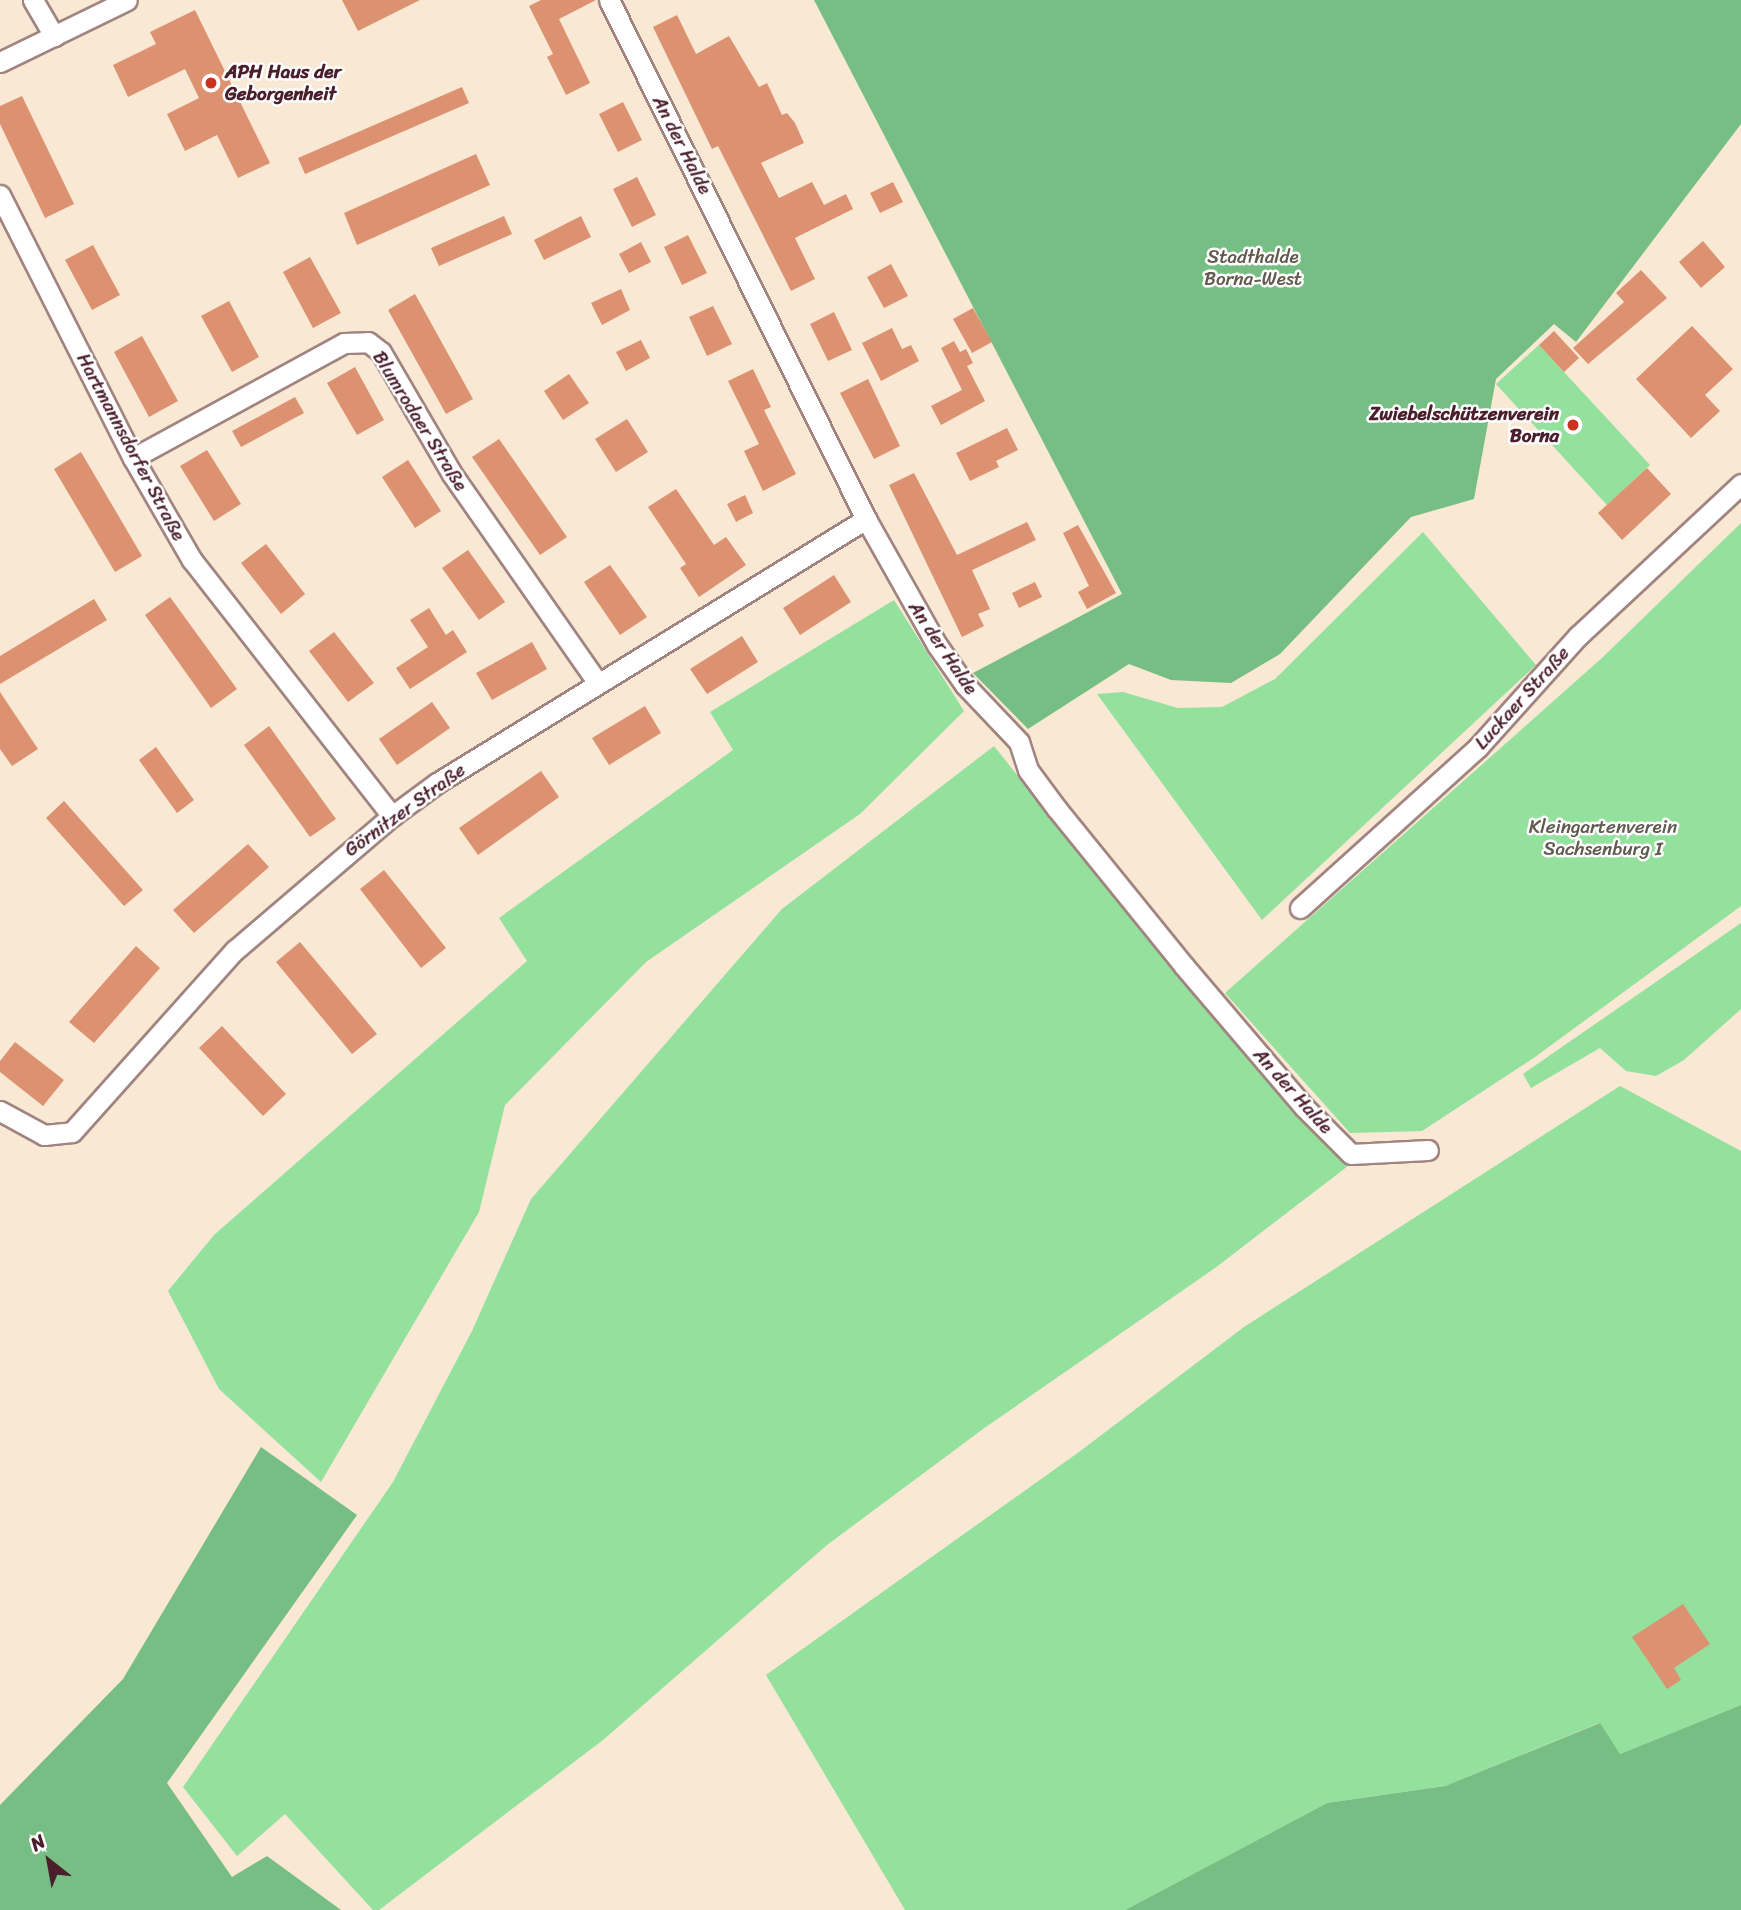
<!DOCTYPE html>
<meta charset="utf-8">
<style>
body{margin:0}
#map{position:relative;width:1741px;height:1910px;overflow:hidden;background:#f8e8d4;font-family:Sriracha,sans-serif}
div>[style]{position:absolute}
.green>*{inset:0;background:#94e09d}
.forest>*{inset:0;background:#77be84}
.building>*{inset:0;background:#dc9270}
.roads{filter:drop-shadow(2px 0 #a18480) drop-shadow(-2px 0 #a18480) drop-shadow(0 2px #a18480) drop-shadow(0 -2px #a18480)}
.minor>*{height:19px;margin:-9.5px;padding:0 9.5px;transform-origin:9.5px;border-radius:9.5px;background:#fff}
.dots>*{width:19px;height:19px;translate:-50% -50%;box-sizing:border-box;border:4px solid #fff;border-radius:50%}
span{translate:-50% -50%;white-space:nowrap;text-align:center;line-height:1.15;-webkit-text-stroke:5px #fff;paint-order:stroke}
.poi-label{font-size:19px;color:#4a1f2b;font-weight:700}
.left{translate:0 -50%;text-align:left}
.right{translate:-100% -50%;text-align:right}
.street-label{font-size:19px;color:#4a1f2b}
.park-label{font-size:19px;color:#60594d}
.north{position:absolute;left:14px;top:1826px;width:70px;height:70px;-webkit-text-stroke:5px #fff;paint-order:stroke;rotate:329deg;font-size:19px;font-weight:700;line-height:28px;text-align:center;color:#4a1f2b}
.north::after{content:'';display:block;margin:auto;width:24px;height:32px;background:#4a1f2b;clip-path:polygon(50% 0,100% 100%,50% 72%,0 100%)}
</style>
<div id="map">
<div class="green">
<div style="clip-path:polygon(1539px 345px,1650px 465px,1607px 505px,1496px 384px)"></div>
<div style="clip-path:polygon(1741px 523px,1741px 906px,1535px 1057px,1422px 1131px,1350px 1133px,1225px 993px,1603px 657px)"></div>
<div style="clip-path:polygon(1423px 532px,1536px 665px,1262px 920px,1097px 694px,1123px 692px,1178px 708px,1222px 707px,1275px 679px)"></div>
<div style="clip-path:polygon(894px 600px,964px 711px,860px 814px,646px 962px,505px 1105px,479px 1212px,321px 1482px,219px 1389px,168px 1291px,214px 1235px,527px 961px,499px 918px,733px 750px,710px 712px)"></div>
<div style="clip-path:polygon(994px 746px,1134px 922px,1348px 1166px,1215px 1268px,983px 1429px,827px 1545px,603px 1740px,379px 1910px,373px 1910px,285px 1814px,237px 1856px,183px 1787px,393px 1482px,472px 1331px,531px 1199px,782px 909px)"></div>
<div style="clip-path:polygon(1741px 923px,1741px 1009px,1684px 1060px,1656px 1076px,1626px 1071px,1600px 1048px,1531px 1088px,1523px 1074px)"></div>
<div style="clip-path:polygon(1620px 1086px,1741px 1151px,1741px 1705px,1620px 1754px,1599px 1723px,1445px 1786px,1327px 1803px,1125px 1910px,905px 1910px,766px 1675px,1079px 1452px,1244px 1327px)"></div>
</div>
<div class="forest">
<div style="clip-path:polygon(814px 0,1741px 0,1741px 124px,1576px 342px,1554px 324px,1496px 379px,1474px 499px,1411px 517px,1280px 654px,1231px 683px,1171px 680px,1129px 664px,1028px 729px,973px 673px,1122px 594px)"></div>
<div style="clip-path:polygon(261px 1447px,357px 1515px,167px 1783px,232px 1877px,267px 1856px,341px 1910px,0 1910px,0 1805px,123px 1679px)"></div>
<div style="clip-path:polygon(1741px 1705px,1741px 1910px,1125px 1910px,1327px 1803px,1445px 1786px,1600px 1723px,1620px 1754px)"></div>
</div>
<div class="building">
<div style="clip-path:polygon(342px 0,420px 0,358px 31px)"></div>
<div style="clip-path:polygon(541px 0,596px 0,559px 19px,590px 83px,566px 95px,547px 57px,553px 54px,529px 6px)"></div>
<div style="clip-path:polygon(195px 10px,270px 163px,238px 178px,217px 135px,185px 151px,167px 114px,199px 98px,185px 69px,128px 97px,113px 65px,156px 44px,150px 32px)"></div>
<div style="clip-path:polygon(677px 15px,696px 54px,729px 36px,759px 87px,767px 83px,782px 115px,787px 113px,795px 123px,804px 143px,761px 163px,779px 198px,812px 182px,824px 205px,846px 194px,853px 209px,795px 238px,815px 279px,791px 291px,718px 146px,712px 149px,653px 27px)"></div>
<div style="clip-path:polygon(462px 87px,469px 103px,305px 174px,298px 158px)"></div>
<div style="clip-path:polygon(22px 96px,74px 204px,45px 218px,0 124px,0 106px)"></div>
<div style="clip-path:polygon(623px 102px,642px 140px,618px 152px,599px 114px)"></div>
<div style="clip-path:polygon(476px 154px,490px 185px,357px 245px,344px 213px)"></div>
<div style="clip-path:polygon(637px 177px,656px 215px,632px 227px,613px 189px)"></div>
<div style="clip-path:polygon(893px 182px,903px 202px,880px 213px,870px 193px)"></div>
<div style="clip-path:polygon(504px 216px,512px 234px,439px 266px,431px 248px)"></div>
<div style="clip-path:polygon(581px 216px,591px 237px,544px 260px,534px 240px)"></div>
<div style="clip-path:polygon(688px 235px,707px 273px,682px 285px,664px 247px)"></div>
<div style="clip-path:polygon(1703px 241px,1725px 267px,1701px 288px,1679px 262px)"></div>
<div style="clip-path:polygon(641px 242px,651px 262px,629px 273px,619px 254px)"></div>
<div style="clip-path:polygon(93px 245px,120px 295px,92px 310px,65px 260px)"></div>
<div style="clip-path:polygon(310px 257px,341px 313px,313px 328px,283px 272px)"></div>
<div style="clip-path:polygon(891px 264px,908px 296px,884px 308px,867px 277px)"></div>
<div style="clip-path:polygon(1641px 270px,1667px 298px,1588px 364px,1573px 348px,1624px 302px,1616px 293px)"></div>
<div style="clip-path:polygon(621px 289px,630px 310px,602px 325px,591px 303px)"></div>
<div style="clip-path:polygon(415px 294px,473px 399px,446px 414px,388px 310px)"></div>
<div style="clip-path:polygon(229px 301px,259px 357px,232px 372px,201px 316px)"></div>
<div style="clip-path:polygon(713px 306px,732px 344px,707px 356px,689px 317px)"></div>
<div style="clip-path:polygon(973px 308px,992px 342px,972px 353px,953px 319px)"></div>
<div style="clip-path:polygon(834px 312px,852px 350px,828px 361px,810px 324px)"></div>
<div style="clip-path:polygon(1692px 326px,1733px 369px,1705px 395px,1720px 411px,1691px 438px,1636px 379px)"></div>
<div style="clip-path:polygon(892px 328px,902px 349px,911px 345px,919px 361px,881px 381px,862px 343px)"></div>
<div style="clip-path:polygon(1554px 331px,1579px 358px,1564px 372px,1539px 345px)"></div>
<div style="clip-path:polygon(142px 336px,178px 401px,149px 417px,114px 352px)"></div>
<div style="clip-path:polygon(641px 340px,650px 358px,626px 371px,616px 352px)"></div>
<div style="clip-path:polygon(954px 341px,960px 352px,966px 349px,973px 363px,967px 366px,985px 401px,941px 425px,931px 406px,962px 390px,941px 348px)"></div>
<div style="clip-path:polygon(355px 367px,384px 420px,357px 435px,327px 383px)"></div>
<div style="clip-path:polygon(753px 369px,771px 407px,764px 410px,796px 474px,763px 491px,744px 451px,759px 444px,728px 381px)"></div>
<div style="clip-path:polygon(569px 374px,589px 403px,563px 420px,544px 391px)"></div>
<div style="clip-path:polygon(868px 379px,900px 446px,874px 459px,840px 393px)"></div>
<div style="clip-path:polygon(295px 397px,304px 413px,241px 447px,232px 431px)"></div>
<div style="clip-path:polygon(627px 419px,648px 452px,616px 472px,595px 439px)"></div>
<div style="clip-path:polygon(1007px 428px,1018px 450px,996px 461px,999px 467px,970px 481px,956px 453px)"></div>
<div style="clip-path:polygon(499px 439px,567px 537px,540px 555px,472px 457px)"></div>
<div style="clip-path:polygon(207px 450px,241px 504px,214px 521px,180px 466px)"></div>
<div style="clip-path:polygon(81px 452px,142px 556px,115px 572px,54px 469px)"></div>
<div style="clip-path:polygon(408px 460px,441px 511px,415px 528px,382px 477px)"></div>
<div style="clip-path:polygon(1647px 468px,1671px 494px,1622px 540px,1598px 513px)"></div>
<div style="clip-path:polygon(914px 473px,957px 555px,1027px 522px,1036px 540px,972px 570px,990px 609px,978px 614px,984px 626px,962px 637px,889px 485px)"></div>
<div style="clip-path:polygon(676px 489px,714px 545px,726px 537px,746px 565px,699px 597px,680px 568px,686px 564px,648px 507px)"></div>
<div style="clip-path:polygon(745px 495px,753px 513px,736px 522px,727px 504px)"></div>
<div style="clip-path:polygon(1078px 525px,1116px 593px,1087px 609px,1078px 592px,1089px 586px,1063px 533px)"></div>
<div style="clip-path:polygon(266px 544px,305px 594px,281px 614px,241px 563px)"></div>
<div style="clip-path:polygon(468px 550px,505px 602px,479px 620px,442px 568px)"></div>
<div style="clip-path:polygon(610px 565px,647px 617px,620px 635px,584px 582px)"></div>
<div style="clip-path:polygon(834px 575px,851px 602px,800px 635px,783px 608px)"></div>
<div style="clip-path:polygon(1035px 582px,1042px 597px,1019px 608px,1012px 593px)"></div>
<div style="clip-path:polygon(170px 597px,237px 689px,211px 708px,145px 615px)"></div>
<div style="clip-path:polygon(94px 599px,107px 620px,0 684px,0 656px)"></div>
<div style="clip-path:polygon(429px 608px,446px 635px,453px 630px,467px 652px,410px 689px,396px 668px,428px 647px,410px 620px)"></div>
<div style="clip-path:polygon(334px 632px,374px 683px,348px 702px,309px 651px)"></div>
<div style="clip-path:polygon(742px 636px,758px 662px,707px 694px,690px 669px)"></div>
<div style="clip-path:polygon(532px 642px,547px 669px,492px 700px,476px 673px)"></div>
<div style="clip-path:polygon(0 692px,38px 749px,12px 766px,0 749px)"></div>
<div style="clip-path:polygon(432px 702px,450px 728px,397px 765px,379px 739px)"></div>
<div style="clip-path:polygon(645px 706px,661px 733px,609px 765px,592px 738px)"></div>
<div style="clip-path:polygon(269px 726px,336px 819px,310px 837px,244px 745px)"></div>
<div style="clip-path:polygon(156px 747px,194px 800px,177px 813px,139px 760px)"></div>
<div style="clip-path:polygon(541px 771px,559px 797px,478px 855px,459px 828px)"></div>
<div style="clip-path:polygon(64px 801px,143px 890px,124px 906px,46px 818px)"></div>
<div style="clip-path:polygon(248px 844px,269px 867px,194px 933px,173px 910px)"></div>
<div style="clip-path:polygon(384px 870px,446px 948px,421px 968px,360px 889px)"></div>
<div style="clip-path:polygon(300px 942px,377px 1034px,352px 1054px,276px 962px)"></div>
<div style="clip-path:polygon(136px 946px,160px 968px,94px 1043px,69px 1022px)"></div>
<div style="clip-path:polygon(222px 1026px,286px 1094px,263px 1116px,199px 1048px)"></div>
<div style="clip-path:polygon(15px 1042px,64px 1080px,43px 1106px,0 1072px,0 1061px)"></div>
<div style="clip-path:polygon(1683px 1604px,1710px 1644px,1674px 1668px,1681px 1680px,1667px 1689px,1632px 1637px)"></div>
</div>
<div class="roads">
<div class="minor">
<div style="left:33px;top:0;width:42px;rotate:59.7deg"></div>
<div style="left:609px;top:0;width:579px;rotate:63.66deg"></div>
<div style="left:866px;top:519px;width:145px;rotate:60.6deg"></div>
<div style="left:937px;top:645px;width:49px;rotate:55deg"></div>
<div style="left:965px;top:685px;width:79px;rotate:46.5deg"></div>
<div style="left:1019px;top:742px;width:29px;rotate:72deg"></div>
<div style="left:1028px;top:770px;width:49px;rotate:53.4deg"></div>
<div style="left:1057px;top:809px;width:202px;rotate:51deg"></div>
<div style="left:1184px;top:966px;width:185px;rotate:49.6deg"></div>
<div style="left:1304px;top:1107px;width:66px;rotate:45deg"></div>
<div style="left:1351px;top:1154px;width:77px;rotate:-3deg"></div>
<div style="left:0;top:62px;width:141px;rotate:-26deg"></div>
<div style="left:0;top:195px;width:295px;rotate:63.2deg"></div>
<div style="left:133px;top:458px;width:118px;rotate:60deg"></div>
<div style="left:192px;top:560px;width:325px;rotate:52deg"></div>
<div style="left:133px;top:458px;width:240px;rotate:-28.6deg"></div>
<div style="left:344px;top:343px;width:24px;rotate:-2deg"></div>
<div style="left:368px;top:342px;width:16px;rotate:38deg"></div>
<div style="left:381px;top:352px;width:141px;rotate:59.8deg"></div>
<div style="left:452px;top:474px;width:255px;rotate:55.1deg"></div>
<div style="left:1300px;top:908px;width:240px;rotate:-42.1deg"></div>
<div style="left:1478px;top:747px;width:149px;rotate:-48deg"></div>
<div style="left:1578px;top:636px;width:223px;rotate:-43deg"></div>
<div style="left:0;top:1111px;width:50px;rotate:28.6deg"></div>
<div style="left:44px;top:1135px;width:28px;rotate:-6deg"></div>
<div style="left:72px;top:1132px;width:244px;rotate:-48.2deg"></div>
<div style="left:235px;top:950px;width:206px;rotate:-40.5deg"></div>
<div style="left:392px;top:816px;width:56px;rotate:-36.3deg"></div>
<div style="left:437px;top:783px;width:504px;rotate:-31.61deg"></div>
</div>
</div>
<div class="dots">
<div style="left:211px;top:83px;background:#c8321e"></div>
<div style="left:1573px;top:425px;background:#c8321e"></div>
</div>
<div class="poi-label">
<span class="left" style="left:225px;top:83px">APH Haus der<br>Geborgenheit</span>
<span class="right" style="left:1559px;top:425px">Zwiebelschützenverein<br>Borna</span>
</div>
<div class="street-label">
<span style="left:682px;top:145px;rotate:63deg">An der Halde</span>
<span style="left:420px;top:421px;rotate:58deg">Blumrodaer Straße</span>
<span style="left:131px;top:447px;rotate:62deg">Hartmannsdorfer Straße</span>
<span style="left:943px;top:648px;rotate:56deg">An der Halde</span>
<span style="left:1522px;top:698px;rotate:-48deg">Luckaer Straße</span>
<span style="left:405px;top:810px;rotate:-36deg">Görnitzer Straße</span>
<span style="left:1293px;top:1091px;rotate:48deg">An der Halde</span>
</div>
<div class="park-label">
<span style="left:1253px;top:268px">Stadthalde<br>Borna-West</span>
<span style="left:1603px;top:838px">Kleingartenverein<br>Sachsenburg I</span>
</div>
<div class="north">N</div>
</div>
